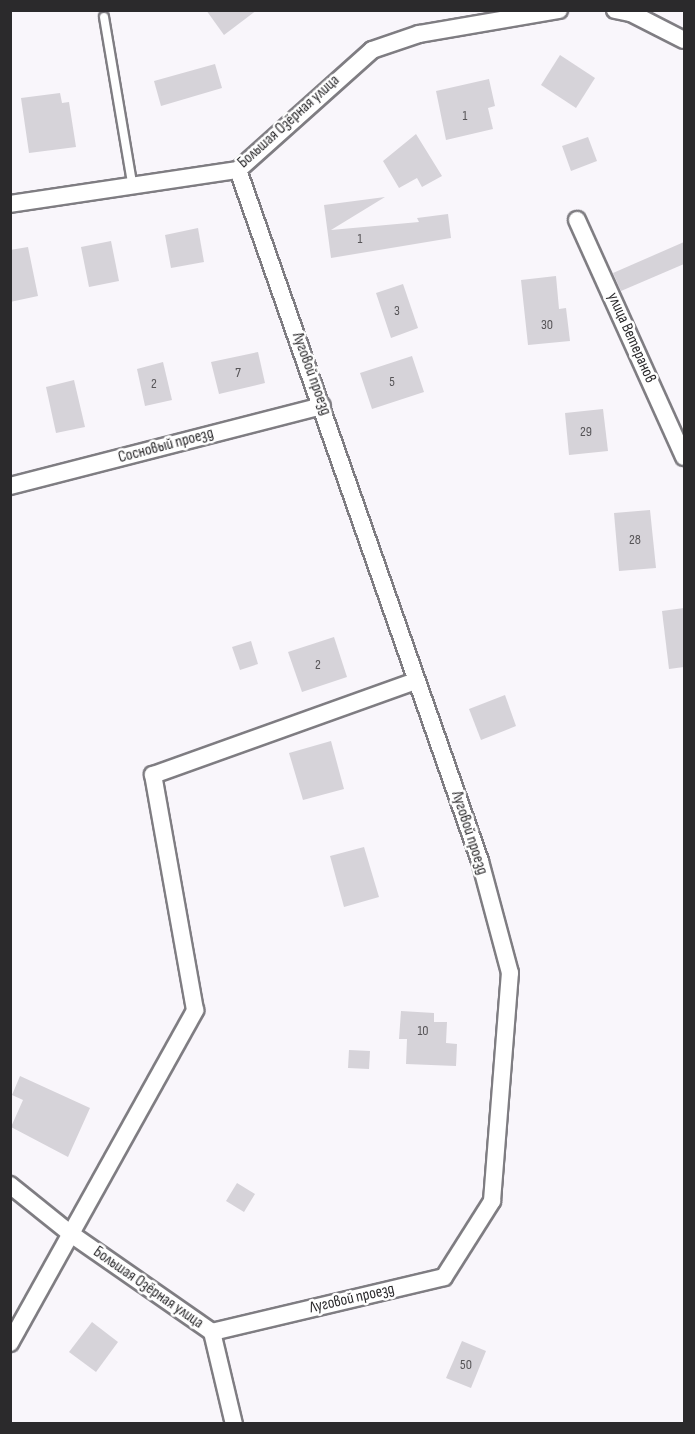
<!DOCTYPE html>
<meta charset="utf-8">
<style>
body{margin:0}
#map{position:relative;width:695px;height:1434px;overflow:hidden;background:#f9f6fb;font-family:"Sofia Sans Condensed",sans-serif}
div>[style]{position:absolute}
.building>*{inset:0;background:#d6d3d9}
.roads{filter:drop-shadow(2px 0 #7f7d82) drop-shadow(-2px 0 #7f7d82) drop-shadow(0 2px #7f7d82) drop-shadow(0 -2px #7f7d82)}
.service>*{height:8px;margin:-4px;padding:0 4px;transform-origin:4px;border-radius:4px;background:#fff}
.minor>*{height:16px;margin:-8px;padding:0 8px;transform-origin:8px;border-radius:8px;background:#fff}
span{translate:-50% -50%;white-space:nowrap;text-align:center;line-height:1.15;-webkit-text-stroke:5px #fff;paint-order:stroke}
.number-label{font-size:14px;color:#565457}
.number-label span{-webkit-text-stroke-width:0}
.street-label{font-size:16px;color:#2b2a2c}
.frame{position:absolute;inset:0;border:12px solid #2b2a2c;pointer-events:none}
</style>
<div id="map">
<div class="building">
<div style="clip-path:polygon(206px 10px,257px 10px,224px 35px)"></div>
<div style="clip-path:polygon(560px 55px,595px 78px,576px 108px,541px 85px)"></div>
<div style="clip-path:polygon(215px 64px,222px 88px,161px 106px,154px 81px)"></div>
<div style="clip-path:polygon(489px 79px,495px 106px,488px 108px,493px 129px,446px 140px,436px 91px)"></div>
<div style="clip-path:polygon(60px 93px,62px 103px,69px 102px,76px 147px,29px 153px,21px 98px)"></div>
<div style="clip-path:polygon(416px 134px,442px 176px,422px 187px,417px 178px,399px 188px,383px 161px)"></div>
<div style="clip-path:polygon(588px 137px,597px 161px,571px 171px,562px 146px)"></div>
<div style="clip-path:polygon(385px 197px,331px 230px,419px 222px,417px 218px,448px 214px,451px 238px,331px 258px,324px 205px)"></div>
<div style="clip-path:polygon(198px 228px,204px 262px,171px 268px,165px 235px)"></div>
<div style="clip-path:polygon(111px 241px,119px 281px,89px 287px,81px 247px)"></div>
<div style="clip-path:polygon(684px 242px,684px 264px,621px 291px,613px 273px)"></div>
<div style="clip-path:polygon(28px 247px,38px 296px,10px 302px,10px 250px)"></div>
<div style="clip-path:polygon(556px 276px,559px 309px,566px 308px,570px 341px,528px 345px,521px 280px)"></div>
<div style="clip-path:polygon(403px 284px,418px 328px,391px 338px,376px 293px)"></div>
<div style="clip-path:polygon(258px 352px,265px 383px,219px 394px,211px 362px)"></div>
<div style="clip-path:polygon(412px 356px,424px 392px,372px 409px,360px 373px)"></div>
<div style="clip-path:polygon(163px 362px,172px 400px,145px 406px,137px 369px)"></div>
<div style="clip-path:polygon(74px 380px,85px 427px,56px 433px,46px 387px)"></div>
<div style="clip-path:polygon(603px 409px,608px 451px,569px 455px,565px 413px)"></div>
<div style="clip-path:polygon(650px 510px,656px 568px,619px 571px,614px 513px)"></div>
<div style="clip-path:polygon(684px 608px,684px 667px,669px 669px,662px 611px)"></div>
<div style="clip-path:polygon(334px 637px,347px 677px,302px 692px,288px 652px)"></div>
<div style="clip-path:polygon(251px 641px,258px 664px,240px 670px,232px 647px)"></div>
<div style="clip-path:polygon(505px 695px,516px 726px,481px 740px,469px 709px)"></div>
<div style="clip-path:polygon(331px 741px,344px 789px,303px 800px,289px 753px)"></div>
<div style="clip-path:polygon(364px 847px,379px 897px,344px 907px,330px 856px)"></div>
<div style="clip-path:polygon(401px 1011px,434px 1013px,434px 1022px,447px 1022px,446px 1043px,457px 1044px,456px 1066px,406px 1064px,407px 1039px,399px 1039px)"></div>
<div style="clip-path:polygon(349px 1050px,370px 1051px,369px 1069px,348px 1068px)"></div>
<div style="clip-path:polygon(20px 1076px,90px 1108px,68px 1157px,11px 1127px,23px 1100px,12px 1095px)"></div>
<div style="clip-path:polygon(237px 1183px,255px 1194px,244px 1212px,226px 1201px)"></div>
<div style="clip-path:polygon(92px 1322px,118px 1342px,96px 1372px,69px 1352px)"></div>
<div style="clip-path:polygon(462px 1341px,486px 1351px,471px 1388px,446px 1378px)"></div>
</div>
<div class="roads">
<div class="service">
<div style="left:104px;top:17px;width:168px;rotate:80.4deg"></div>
</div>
<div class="minor">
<div style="left:615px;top:10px;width:16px;rotate:11deg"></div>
<div style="left:631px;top:13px;width:59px;rotate:27deg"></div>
<div style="left:10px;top:204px;width:231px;rotate:-8.5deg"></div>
<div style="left:238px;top:170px;width:180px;rotate:-41.8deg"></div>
<div style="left:372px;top:50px;width:50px;rotate:-18.8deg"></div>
<div style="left:419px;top:34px;width:142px;rotate:-9.7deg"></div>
<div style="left:577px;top:220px;width:260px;rotate:65.7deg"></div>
<div style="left:10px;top:486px;width:322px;rotate:-14.4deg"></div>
<div style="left:10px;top:1185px;width:78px;rotate:38.8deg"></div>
<div style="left:71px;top:1234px;width:172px;rotate:34.8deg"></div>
<div style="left:212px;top:1332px;width:95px;rotate:76.6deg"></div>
<div style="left:212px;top:1332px;width:238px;rotate:-13.3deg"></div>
<div style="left:444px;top:1277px;width:90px;rotate:-57.7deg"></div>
<div style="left:492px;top:1201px;width:229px;rotate:-85.5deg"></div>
<div style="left:510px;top:973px;width:116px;rotate:-105deg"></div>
<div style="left:480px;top:861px;width:732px;rotate:-109.3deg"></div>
<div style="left:10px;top:1343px;width:381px;rotate:-60.9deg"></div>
<div style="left:195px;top:1010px;width:239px;rotate:-100.1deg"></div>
<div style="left:153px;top:775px;width:279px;rotate:-19.7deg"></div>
</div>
</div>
<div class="number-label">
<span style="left:465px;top:116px">1</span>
<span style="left:360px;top:239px">1</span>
<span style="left:397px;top:311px">3</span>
<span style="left:547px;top:325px">30</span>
<span style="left:238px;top:373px">7</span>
<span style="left:392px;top:382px">5</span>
<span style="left:154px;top:384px">2</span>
<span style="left:586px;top:432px">29</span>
<span style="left:635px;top:540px">28</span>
<span style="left:318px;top:665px">2</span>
<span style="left:423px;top:1031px">10</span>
<span style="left:466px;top:1365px">50</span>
</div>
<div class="street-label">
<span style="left:289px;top:122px;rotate:-42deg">Большая Озёрная улица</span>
<span style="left:631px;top:338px;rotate:66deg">улица Ветеранов</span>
<span style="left:311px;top:374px;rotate:70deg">Луговой проезд</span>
<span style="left:166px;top:446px;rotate:-15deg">Сосновый проезд</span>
<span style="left:469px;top:833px;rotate:72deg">Луговой проезд</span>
<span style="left:148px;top:1288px;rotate:35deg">Большая Озёрная улица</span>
<span style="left:352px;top:1299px;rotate:-13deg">Луговой проезд</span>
</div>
<div class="frame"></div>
</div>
